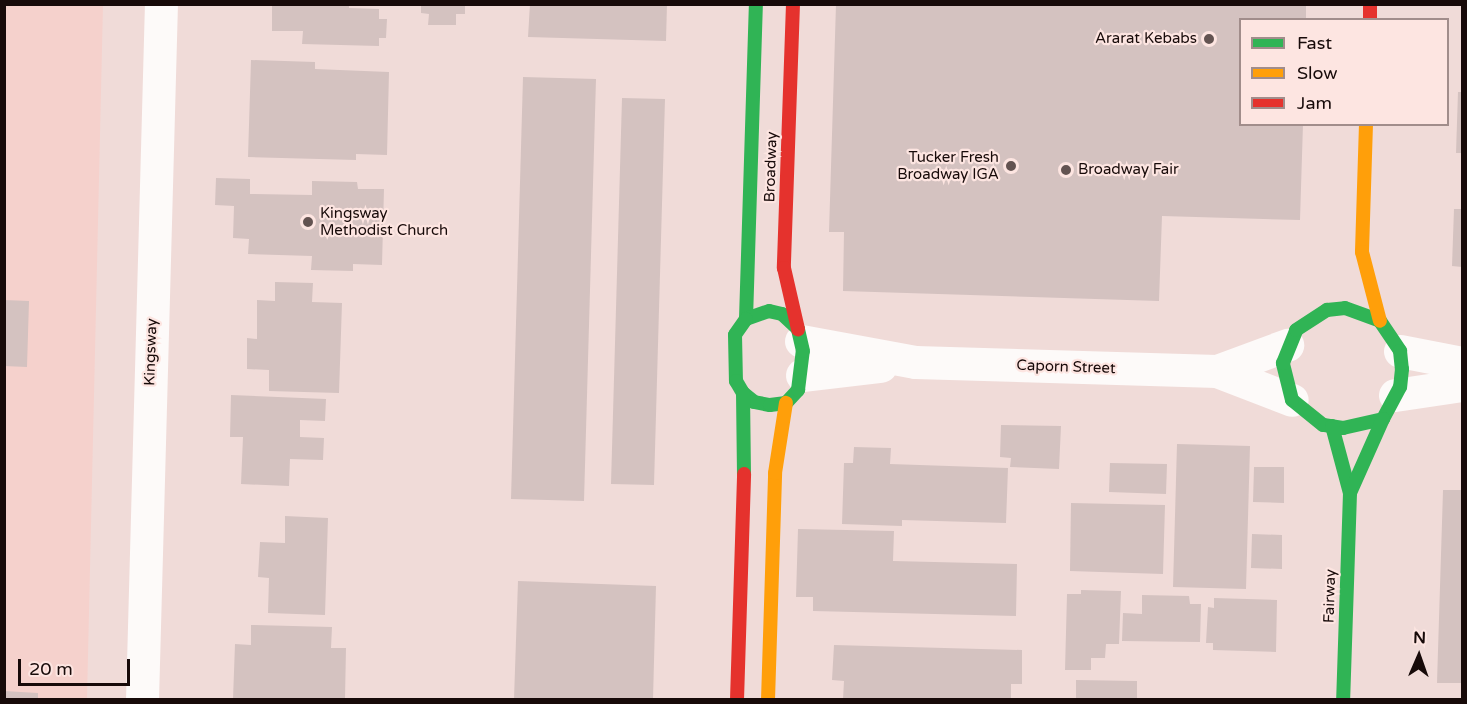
<!DOCTYPE html>
<style>
body{margin:0}
#map{position:relative;width:1467px;height:704px;overflow:hidden;background:#f0dbd8;font-family:"Varela Round",sans-serif}
div>[style]{position:absolute}
.built>*{inset:0;background:#f5d1cc}
.building>*{inset:0;background:#d4c2c0}
.street>*{height:33px;margin:-16.5px;padding:0 16.5px;transform-origin:16.5px;border-radius:16.5px;background:#fdfaf9}
.fast>*{height:14px;margin:-7px;padding:0 7px;transform-origin:7px;border-radius:7px;background:#30b455}
.slow>*{height:14px;margin:-7px;padding:0 7px;transform-origin:7px;border-radius:7px;background:#ff9f0a}
.jam>*{height:14px;margin:-7px;padding:0 7px;transform-origin:7px;border-radius:7px;background:#e5322d}
.dots>*{width:16px;height:16px;translate:-50% -50%;box-sizing:border-box;border:3px solid #fde5e1;border-radius:50%}
span{translate:-50% -50%;white-space:nowrap;text-align:center;line-height:1.15;-webkit-text-stroke:4.5px #fde5e1;paint-order:stroke}
.poi-label{font-size:15px;color:#170a09}
.right{translate:-100% -50%;text-align:right}
.left{translate:0 -50%;text-align:left}
.street-label{font-size:15px;color:#170a09}
.frame{position:absolute;inset:0;border:6px solid #170a09;pointer-events:none}
.legend{position:absolute;left:1239px;top:18px;width:210px;height:108px;box-sizing:border-box;background:#fde5e1;border:2px solid #a18d8b;margin:0;padding:8px 10px;list-style:none;font-size:18px;color:#170a09}
.legend li{display:flex;align-items:center;gap:12px;height:30px}
.legend b{width:30px;border:2px solid #a18d8b}
.north{position:absolute;left:1389px;top:626px;width:60px;height:60px;-webkit-text-stroke:4px #fde5e1;paint-order:stroke;rotate:2deg;font-size:16px;font-weight:700;line-height:24px;text-align:center;color:#170a09}
.north::after{content:'';display:block;margin:auto;width:21px;height:27px;background:#170a09;clip-path:polygon(50% 0,100% 100%,50% 72%,0 100%)}
.scale{position:absolute;left:18px;top:659px;width:112px;height:27px;box-sizing:border-box;border:3px solid #170a09;border-top:0;padding-left:8px;font-size:18px;line-height:21px;white-space:nowrap;color:#170a09;-webkit-text-stroke:4px #fde5e1;paint-order:stroke}
</style>
<div id="map">
<div class="built">
<div style="clip-path:polygon(4px 5px,103px 5px,87px 699px,5px 699px)"></div>
</div>
<div class="building">
<div style="clip-path:polygon(272px 4px,349px 4px,349px 8px,379px 9px,379px 19px,387px 19px,386px 38px,379px 38px,379px 46px,302px 44px,303px 31px,272px 31px)"></div>
<div style="clip-path:polygon(421px 4px,465px 4px,465px 14px,456px 14px,456px 25px,428px 25px,429px 14px,421px 13px)"></div>
<div style="clip-path:polygon(530px 4px,667px 4px,666px 41px,528px 37px)"></div>
<div style="clip-path:polygon(836px 4px,1306px 4px,1306px 20px,1240px 20px,1240px 124px,1303px 124px,1300px 220px,1162px 216px,1159px 301px,843px 291px,844px 232px,829px 232px)"></div>
<div style="clip-path:polygon(251px 60px,315px 62px,315px 69px,389px 72px,387px 155px,356px 154px,356px 160px,248px 157px)"></div>
<div style="clip-path:polygon(523px 77px,596px 79px,584px 501px,511px 499px)"></div>
<div style="clip-path:polygon(1458px 92px,1462px 92px,1462px 153px,1456px 153px)"></div>
<div style="clip-path:polygon(622px 98px,665px 99px,654px 485px,611px 484px)"></div>
<div style="clip-path:polygon(216px 178px,250px 179px,250px 194px,312px 195px,312px 181px,357px 182px,358px 189px,384px 189px,382px 265px,353px 264px,353px 271px,311px 270px,312px 256px,248px 254px,249px 239px,233px 238px,234px 206px,215px 205px)"></div>
<div style="clip-path:polygon(1454px 209px,1462px 209px,1462px 267px,1452px 266px)"></div>
<div style="clip-path:polygon(275px 282px,313px 283px,312px 302px,342px 303px,339px 393px,269px 391px,269px 370px,247px 369px,247px 338px,257px 339px,257px 300px,275px 301px)"></div>
<div style="clip-path:polygon(4px 300px,29px 301px,27px 367px,4px 366px)"></div>
<div style="clip-path:polygon(231px 395px,326px 399px,325px 421px,300px 420px,300px 437px,324px 438px,323px 460px,290px 459px,289px 486px,241px 484px,243px 437px,230px 437px)"></div>
<div style="clip-path:polygon(1001px 425px,1061px 426px,1059px 469px,1010px 467px,1011px 458px,1000px 457px)"></div>
<div style="clip-path:polygon(1177px 444px,1250px 446px,1246px 589px,1173px 587px)"></div>
<div style="clip-path:polygon(854px 447px,891px 448px,890px 464px,1008px 468px,1006px 523px,902px 520px,902px 526px,842px 524px,844px 463px,853px 463px)"></div>
<div style="clip-path:polygon(1110px 463px,1167px 464px,1166px 494px,1109px 492px)"></div>
<div style="clip-path:polygon(1254px 467px,1284px 467px,1284px 503px,1253px 502px)"></div>
<div style="clip-path:polygon(1443px 490px,1462px 490px,1462px 683px,1437px 683px)"></div>
<div style="clip-path:polygon(1071px 503px,1165px 505px,1163px 574px,1070px 571px)"></div>
<div style="clip-path:polygon(285px 516px,328px 518px,325px 615px,268px 613px,269px 578px,258px 577px,260px 542px,285px 543px)"></div>
<div style="clip-path:polygon(798px 529px,894px 531px,893px 561px,1017px 564px,1016px 616px,813px 611px,813px 597px,796px 597px)"></div>
<div style="clip-path:polygon(1252px 534px,1282px 535px,1282px 569px,1251px 568px)"></div>
<div style="clip-path:polygon(518px 581px,656px 586px,653px 699px,514px 699px)"></div>
<div style="clip-path:polygon(1081px 590px,1121px 591px,1119px 644px,1106px 644px,1105px 658px,1091px 658px,1091px 670px,1065px 670px,1067px 594px,1081px 594px)"></div>
<div style="clip-path:polygon(1142px 595px,1189px 596px,1190px 604px,1201px 604px,1200px 642px,1122px 641px,1123px 613px,1142px 614px)"></div>
<div style="clip-path:polygon(1214px 598px,1277px 600px,1276px 652px,1213px 650px,1213px 643px,1206px 643px,1208px 607px,1214px 608px)"></div>
<div style="clip-path:polygon(251px 625px,332px 627px,331px 648px,346px 648px,345px 699px,233px 699px,235px 644px,251px 645px)"></div>
<div style="clip-path:polygon(834px 645px,1022px 650px,1022px 684px,1011px 684px,1011px 699px,843px 699px,844px 681px,832px 680px)"></div>
<div style="clip-path:polygon(1076px 680px,1137px 681px,1137px 699px,1076px 699px)"></div>
<div style="clip-path:polygon(4px 691px,38px 693px,38px 699px,4px 699px)"></div>
</div>
<div class="street">
<div style="left:801px;top:341px;width:116px;rotate:10.4deg"></div>
<div style="left:915px;top:362px;width:302px;rotate:1.7deg"></div>
<div style="left:1217px;top:371px;width:80px;rotate:21.1deg"></div>
<div style="left:1400px;top:351px;width:63px;rotate:11deg"></div>
<div style="left:1217px;top:371px;width:75px;rotate:-20.4deg"></div>
<div style="left:802px;top:375px;width:79px;rotate:-6.6deg"></div>
<div style="left:1395px;top:395px;width:68px;rotate:-8.5deg"></div>
<div style="left:142px;top:700px;width:696px;rotate:-88.44deg"></div>
</div>
<div class="fast">
<div style="left:1345px;top:308px;width:37px;rotate:20deg"></div>
<div style="left:1380px;top:321px;width:36px;rotate:56deg"></div>
<div style="left:1400px;top:351px;width:18px;rotate:84deg"></div>
<div style="left:1402px;top:369px;width:18px;rotate:96deg"></div>
<div style="left:1400px;top:387px;width:36px;rotate:118deg"></div>
<div style="left:1383px;top:419px;width:41px;rotate:167.3deg"></div>
<div style="left:1343px;top:428px;width:20px;rotate:-171deg"></div>
<div style="left:1323px;top:425px;width:40px;rotate:-141deg"></div>
<div style="left:1292px;top:400px;width:38px;rotate:-104deg"></div>
<div style="left:1283px;top:363px;width:35px;rotate:-68deg"></div>
<div style="left:1296px;top:330px;width:37px;rotate:-33deg"></div>
<div style="left:1327px;top:310px;width:18px;rotate:-6deg"></div>
<div style="left:746px;top:319px;width:315px;rotate:-88.2deg"></div>
<div style="left:743px;top:393px;width:14px;rotate:39deg"></div>
<div style="left:754px;top:402px;width:16px;rotate:11deg"></div>
<div style="left:770px;top:405px;width:16px;rotate:-7deg"></div>
<div style="left:786px;top:403px;width:18px;rotate:-47deg"></div>
<div style="left:798px;top:390px;width:39px;rotate:-83deg"></div>
<div style="left:803px;top:351px;width:23px;rotate:-103deg"></div>
<div style="left:798px;top:329px;width:22px;rotate:-137deg"></div>
<div style="left:782px;top:314px;width:13px;rotate:-167deg"></div>
<div style="left:769px;top:311px;width:24px;rotate:161deg"></div>
<div style="left:746px;top:319px;width:19px;rotate:125deg"></div>
<div style="left:735px;top:335px;width:46px;rotate:88.8deg"></div>
<div style="left:736px;top:381px;width:14px;rotate:60deg"></div>
<div style="left:743px;top:393px;width:81px;rotate:89.3deg"></div>
<div style="left:1332px;top:426px;width:69px;rotate:75deg"></div>
<div style="left:1350px;top:493px;width:207px;rotate:91.9deg"></div>
<div style="left:1350px;top:493px;width:81px;rotate:-66deg"></div>
</div>
<div class="slow">
<div style="left:1366px;top:124px;width:128px;rotate:91.8deg"></div>
<div style="left:1362px;top:252px;width:71px;rotate:75.4deg"></div>
<div style="left:768px;top:700px;width:227px;rotate:-88.2deg"></div>
<div style="left:775px;top:473px;width:71px;rotate:-81.1deg"></div>
</div>
<div class="jam">
<div style="left:793px;top:4px;width:264px;rotate:92deg"></div>
<div style="left:784px;top:268px;width:63px;rotate:77.1deg"></div>
<div style="left:1370px;top:4px;width:16px;rotate:90deg"></div>
<div style="left:737px;top:700px;width:226px;rotate:-88.2deg"></div>
</div>
<div class="dots">
<div style="left:1209px;top:39px;background:#635351"></div>
<div style="left:1011px;top:166px;background:#635351"></div>
<div style="left:1066px;top:170px;background:#635351"></div>
<div style="left:308px;top:222px;background:#635351"></div>
</div>
<div class="poi-label">
<span class="right" style="left:1197px;top:39px">Ararat Kebabs</span>
<span class="right" style="left:999px;top:166px">Tucker Fresh<br>Broadway IGA</span>
<span class="left" style="left:1078px;top:170px">Broadway Fair</span>
<span class="left" style="left:320px;top:222px">Kingsway<br>Methodist Church</span>
</div>
<div class="street-label">
<span style="left:771px;top:167px;rotate:-88deg">Broadway</span>
<span style="left:151px;top:352px;rotate:-88deg">Kingsway</span>
<span style="left:1066px;top:367px;rotate:2deg">Caporn Street</span>
<span style="left:1330px;top:596px;rotate:-88deg">Fairway</span>
</div>
<div class="frame"></div>
<ul class="legend">
<li><b style="height:8px;background:#30b455"></b>Fast</li>
<li><b style="height:8px;background:#ff9f0a"></b>Slow</li>
<li><b style="height:8px;background:#e5322d"></b>Jam</li>
</ul>
<div class="north">N</div>
<div class="scale">20 m</div>
</div>
